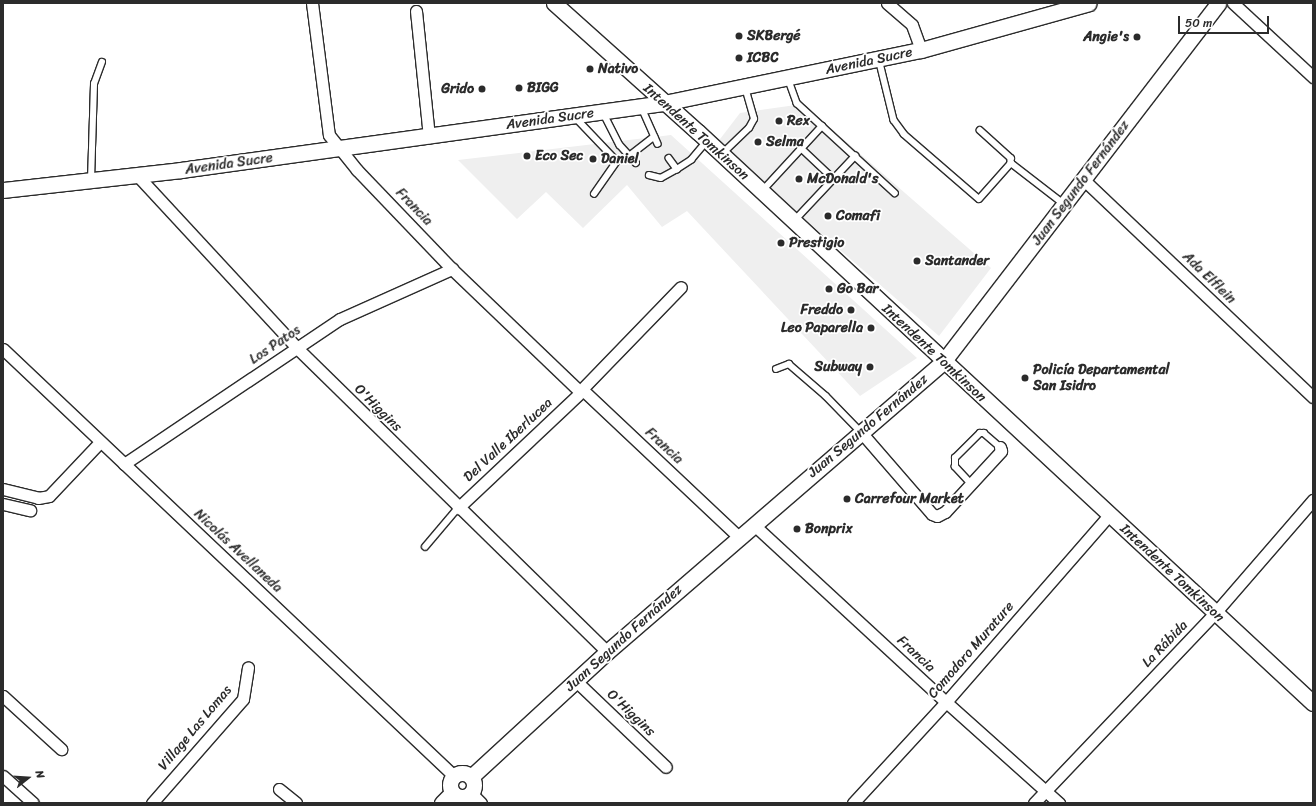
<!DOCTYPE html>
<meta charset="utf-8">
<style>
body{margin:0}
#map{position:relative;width:1316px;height:806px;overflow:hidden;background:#fff;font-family:Sriracha,sans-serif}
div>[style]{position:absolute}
.built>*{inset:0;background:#efefef}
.roads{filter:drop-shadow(1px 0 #2b2b2b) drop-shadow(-1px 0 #2b2b2b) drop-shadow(0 1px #2b2b2b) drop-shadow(0 -1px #2b2b2b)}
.lane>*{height:5.5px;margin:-2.75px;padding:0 2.75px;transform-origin:2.75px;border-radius:2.75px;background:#fff}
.street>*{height:11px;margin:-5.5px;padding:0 5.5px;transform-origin:5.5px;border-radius:5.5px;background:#fff}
.secondary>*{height:15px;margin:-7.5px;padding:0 7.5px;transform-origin:7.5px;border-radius:7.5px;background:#fff}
.secondary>.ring{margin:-7.5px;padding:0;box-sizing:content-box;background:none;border:15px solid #fff;border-radius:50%}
.dots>*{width:11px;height:11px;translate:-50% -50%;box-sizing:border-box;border:2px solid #fff;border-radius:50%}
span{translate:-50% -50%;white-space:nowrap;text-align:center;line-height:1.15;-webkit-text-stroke:3.5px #fff;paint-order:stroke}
.poi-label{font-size:14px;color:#2b2b2b;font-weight:700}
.left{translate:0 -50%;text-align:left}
.right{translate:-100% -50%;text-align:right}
.street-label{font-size:14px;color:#2b2b2b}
.frame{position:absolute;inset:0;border:4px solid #2b2b2b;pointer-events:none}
.north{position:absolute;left:8px;top:758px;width:40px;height:40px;-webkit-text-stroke:3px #fff;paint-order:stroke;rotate:73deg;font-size:11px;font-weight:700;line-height:16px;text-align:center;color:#2b2b2b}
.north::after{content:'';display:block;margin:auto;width:14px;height:18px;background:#2b2b2b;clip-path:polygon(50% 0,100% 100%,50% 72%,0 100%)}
.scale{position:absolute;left:1178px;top:16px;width:91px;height:18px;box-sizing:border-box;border:2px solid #2b2b2b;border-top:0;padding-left:5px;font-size:12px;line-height:14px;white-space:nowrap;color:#2b2b2b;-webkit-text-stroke:3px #fff;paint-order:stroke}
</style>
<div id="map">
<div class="built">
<div style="clip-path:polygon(803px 104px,991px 268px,939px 336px,717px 143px,740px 113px)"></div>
<div style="clip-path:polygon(671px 135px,917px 358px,860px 396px,687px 211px,662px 227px,627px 185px,583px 228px,546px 192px,517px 219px,458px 160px)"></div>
</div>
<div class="roads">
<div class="lane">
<div style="left:879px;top:59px;width:63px;rotate:76.2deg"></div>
<div style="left:894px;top:120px;width:17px;rotate:54deg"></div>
<div style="left:904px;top:134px;width:99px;rotate:40.9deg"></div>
<div style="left:979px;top:199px;width:48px;rotate:-48.4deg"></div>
<div style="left:1011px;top:163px;width:66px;rotate:37.6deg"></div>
<div style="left:788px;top:78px;width:27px;rotate:70deg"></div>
<div style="left:797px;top:103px;width:133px;rotate:42.6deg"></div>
<div style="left:642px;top:108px;width:39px;rotate:66deg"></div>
<div style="left:603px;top:112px;width:37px;rotate:63deg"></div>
<div style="left:620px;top:145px;width:24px;rotate:48deg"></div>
<div style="left:576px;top:118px;width:59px;rotate:46.4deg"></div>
<div style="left:617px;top:161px;width:12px;rotate:-20deg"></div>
<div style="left:628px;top:157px;width:33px;rotate:-38deg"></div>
<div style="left:980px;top:130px;width:42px;rotate:42.1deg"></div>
<div style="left:1011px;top:158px;width:5px;rotate:90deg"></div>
<div style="left:801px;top:148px;width:45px;rotate:43.2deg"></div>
<div style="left:723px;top:153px;width:36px;rotate:-44deg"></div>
<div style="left:749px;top:128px;width:10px;rotate:-61deg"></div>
<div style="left:754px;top:119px;width:33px;rotate:-106deg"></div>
<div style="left:669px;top:158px;width:14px;rotate:54deg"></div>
<div style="left:677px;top:169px;width:17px;rotate:-33deg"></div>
<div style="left:691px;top:160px;width:25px;rotate:-50deg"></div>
<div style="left:649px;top:175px;width:12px;rotate:14deg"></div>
<div style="left:661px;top:178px;width:18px;rotate:-29deg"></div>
<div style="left:91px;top:180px;width:96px;rotate:-88.2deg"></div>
<div style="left:94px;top:84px;width:23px;rotate:-70deg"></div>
<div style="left:763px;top:190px;width:87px;rotate:-47.3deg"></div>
<div style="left:594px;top:194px;width:40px;rotate:-55.1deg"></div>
<div style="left:795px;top:220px;width:88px;rotate:-46.8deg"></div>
<div style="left:776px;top:369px;width:14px;rotate:-21deg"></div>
<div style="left:789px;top:364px;width:49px;rotate:40.9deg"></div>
<div style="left:826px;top:396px;width:49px;rotate:45.8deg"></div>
<div style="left:970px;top:483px;width:22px;rotate:-133deg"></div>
<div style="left:955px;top:467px;width:9px;rotate:-90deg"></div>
<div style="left:955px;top:458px;width:35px;rotate:-45deg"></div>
<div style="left:980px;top:433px;width:4px"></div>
<div style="left:984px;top:433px;width:21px;rotate:41deg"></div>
<div style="left:425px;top:547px;width:51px;rotate:-49.8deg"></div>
</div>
<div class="street">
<div style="left:312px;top:3px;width:133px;rotate:82.7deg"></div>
<div style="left:329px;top:135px;width:45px;rotate:51.3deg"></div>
<div style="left:357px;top:170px;width:137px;rotate:46.2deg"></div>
<div style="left:452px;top:269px;width:173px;rotate:43.8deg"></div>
<div style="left:887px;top:3px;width:33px;rotate:41deg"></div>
<div style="left:912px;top:25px;width:27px;rotate:70deg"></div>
<div style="left:1233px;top:3px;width:109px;rotate:42.8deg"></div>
<div style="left:416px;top:11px;width:127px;rotate:84.1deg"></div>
<div style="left:137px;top:175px;width:237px;rotate:47.2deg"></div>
<div style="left:298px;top:349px;width:433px;rotate:44.4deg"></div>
<div style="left:1084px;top:180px;width:315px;rotate:43.5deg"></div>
<div style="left:3px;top:349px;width:620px;rotate:43.43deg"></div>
<div style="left:584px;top:387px;width:139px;rotate:-45.9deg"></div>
<div style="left:586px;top:393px;width:210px;rotate:43.3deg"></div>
<div style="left:860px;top:431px;width:110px;rotate:49.1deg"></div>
<div style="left:932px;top:514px;width:5px;rotate:22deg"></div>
<div style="left:937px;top:516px;width:9px;rotate:-27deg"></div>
<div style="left:945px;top:512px;width:83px;rotate:-47.4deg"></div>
<div style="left:1001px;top:451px;width:4px;rotate:-104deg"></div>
<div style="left:124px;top:464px;width:260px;rotate:-33.9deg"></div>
<div style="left:340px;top:319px;width:123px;rotate:-24.1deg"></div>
<div style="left:3px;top:489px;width:36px;rotate:14deg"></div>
<div style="left:38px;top:498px;width:11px;rotate:-10deg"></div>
<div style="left:49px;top:496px;width:74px;rotate:-46.6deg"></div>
<div style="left:3px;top:504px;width:28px;rotate:13deg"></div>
<div style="left:458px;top:508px;width:165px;rotate:-43.3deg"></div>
<div style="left:754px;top:525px;width:261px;rotate:42.7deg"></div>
<div style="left:946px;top:702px;width:152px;rotate:41.8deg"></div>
<div style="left:576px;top:681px;width:124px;rotate:43.7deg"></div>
<div style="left:3px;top:696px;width:79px;rotate:42.4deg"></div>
<div style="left:3px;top:776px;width:40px;rotate:42deg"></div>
<div style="left:279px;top:789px;width:22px;rotate:39deg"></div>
<div style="left:471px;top:793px;width:14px;rotate:45deg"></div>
<div style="left:152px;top:803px;width:138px;rotate:-48.8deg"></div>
<div style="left:243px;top:699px;width:32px;rotate:-81deg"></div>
<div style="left:853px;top:803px;width:137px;rotate:-47.4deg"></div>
<div style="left:946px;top:702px;width:248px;rotate:-48.9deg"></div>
<div style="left:1034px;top:803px;width:262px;rotate:-46.4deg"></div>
<div style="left:1215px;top:613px;width:150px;rotate:-49.1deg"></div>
</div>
<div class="secondary">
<div style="left:554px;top:3px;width:193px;rotate:41.9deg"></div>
<div style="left:698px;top:132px;width:839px;rotate:42.88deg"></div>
<div style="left:3px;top:190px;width:179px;rotate:-6.4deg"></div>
<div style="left:181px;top:170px;width:488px;rotate:-7.9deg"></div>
<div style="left:664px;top:103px;width:262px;rotate:-11.7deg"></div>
<div style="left:921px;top:50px;width:174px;rotate:-15.6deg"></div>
<div class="ring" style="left:450px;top:773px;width:9px;height:9px"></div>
<div style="left:471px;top:777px;width:185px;rotate:-42.6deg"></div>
<div style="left:607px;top:652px;width:444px;rotate:-40.8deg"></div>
<div style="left:943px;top:362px;width:452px;rotate:-52.5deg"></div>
<div style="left:442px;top:803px;width:14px;rotate:-45deg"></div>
</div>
</div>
<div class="dots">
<div style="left:739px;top:36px;background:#2b2b2b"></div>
<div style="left:1137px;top:37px;background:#2b2b2b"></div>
<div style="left:739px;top:58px;background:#2b2b2b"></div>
<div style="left:590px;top:69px;background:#2b2b2b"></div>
<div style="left:519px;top:88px;background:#2b2b2b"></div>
<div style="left:482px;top:89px;background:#2b2b2b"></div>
<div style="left:779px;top:121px;background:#2b2b2b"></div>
<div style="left:758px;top:142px;background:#2b2b2b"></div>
<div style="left:527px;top:156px;background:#2b2b2b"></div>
<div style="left:593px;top:159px;background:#2b2b2b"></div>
<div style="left:799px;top:179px;background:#2b2b2b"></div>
<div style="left:828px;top:216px;background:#2b2b2b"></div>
<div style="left:781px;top:243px;background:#2b2b2b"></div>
<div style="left:917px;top:261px;background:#2b2b2b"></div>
<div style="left:829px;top:289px;background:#2b2b2b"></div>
<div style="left:851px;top:310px;background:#2b2b2b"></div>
<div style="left:871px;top:328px;background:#2b2b2b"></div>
<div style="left:870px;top:367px;background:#2b2b2b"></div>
<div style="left:1025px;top:378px;background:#2b2b2b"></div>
<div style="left:847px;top:499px;background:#2b2b2b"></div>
<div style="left:797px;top:529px;background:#2b2b2b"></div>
</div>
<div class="poi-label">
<span class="left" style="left:747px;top:36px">SKBergé</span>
<span class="right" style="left:1129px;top:37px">Angie's</span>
<span class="left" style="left:747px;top:58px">ICBC</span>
<span class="left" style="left:598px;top:69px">Nativo</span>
<span class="left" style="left:527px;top:88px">BIGG</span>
<span class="right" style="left:474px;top:89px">Grido</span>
<span class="left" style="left:787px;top:121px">Rex</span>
<span class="left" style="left:766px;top:142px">Selma</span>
<span class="left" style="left:535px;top:156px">Eco Sec</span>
<span class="left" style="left:601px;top:159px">Daniel</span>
<span class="left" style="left:807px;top:179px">McDonald's</span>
<span class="left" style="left:836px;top:216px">Comafi</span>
<span class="left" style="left:789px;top:243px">Prestigio</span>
<span class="left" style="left:925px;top:261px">Santander</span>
<span class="left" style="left:837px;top:289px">Go Bar</span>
<span class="right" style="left:843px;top:310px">Freddo</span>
<span class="right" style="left:863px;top:328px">Leo Paparella</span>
<span class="right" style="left:862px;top:367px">Subway</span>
<span class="left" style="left:1033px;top:378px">Policía Departamental<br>San Isidro</span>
<span class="left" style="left:855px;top:499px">Carrefour Market</span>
<span class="left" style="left:805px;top:529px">Bonprix</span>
</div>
<div class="street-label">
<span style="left:869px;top:61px;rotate:-12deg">Avenida Sucre</span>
<span style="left:550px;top:119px;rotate:-8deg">Avenida Sucre</span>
<span style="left:696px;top:132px;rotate:42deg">Intendente Tomkinson</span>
<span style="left:229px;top:164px;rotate:-8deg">Avenida Sucre</span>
<span style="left:1081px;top:183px;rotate:-53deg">Juan Segundo Fernández</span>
<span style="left:414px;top:207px;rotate:46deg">Francia</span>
<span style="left:1209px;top:278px;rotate:44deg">Ada Elflein</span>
<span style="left:275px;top:345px;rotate:-34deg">Los Patos</span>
<span style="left:934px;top:353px;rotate:43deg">Intendente Tomkinson</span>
<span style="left:378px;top:408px;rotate:45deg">O'Higgins</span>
<span style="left:868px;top:426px;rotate:-40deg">Juan Segundo Fernández</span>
<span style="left:508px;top:440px;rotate:-43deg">Del Valle Iberlucea</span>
<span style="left:664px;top:446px;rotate:43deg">Francia</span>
<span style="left:238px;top:551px;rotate:43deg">Nicolás Avellaneda</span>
<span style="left:1172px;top:573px;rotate:43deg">Intendente Tomkinson</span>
<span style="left:624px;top:638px;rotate:-42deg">Juan Segundo Fernández</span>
<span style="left:1165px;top:644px;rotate:-46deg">La Rábida</span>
<span style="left:971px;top:650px;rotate:-49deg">Comodoro Murature</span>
<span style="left:916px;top:654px;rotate:43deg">Francia</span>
<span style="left:631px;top:713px;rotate:44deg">O'Higgins</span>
<span style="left:195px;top:728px;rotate:-50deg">Village Las Lomas</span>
</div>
<div class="frame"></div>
<div class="north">N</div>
<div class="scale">50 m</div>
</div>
